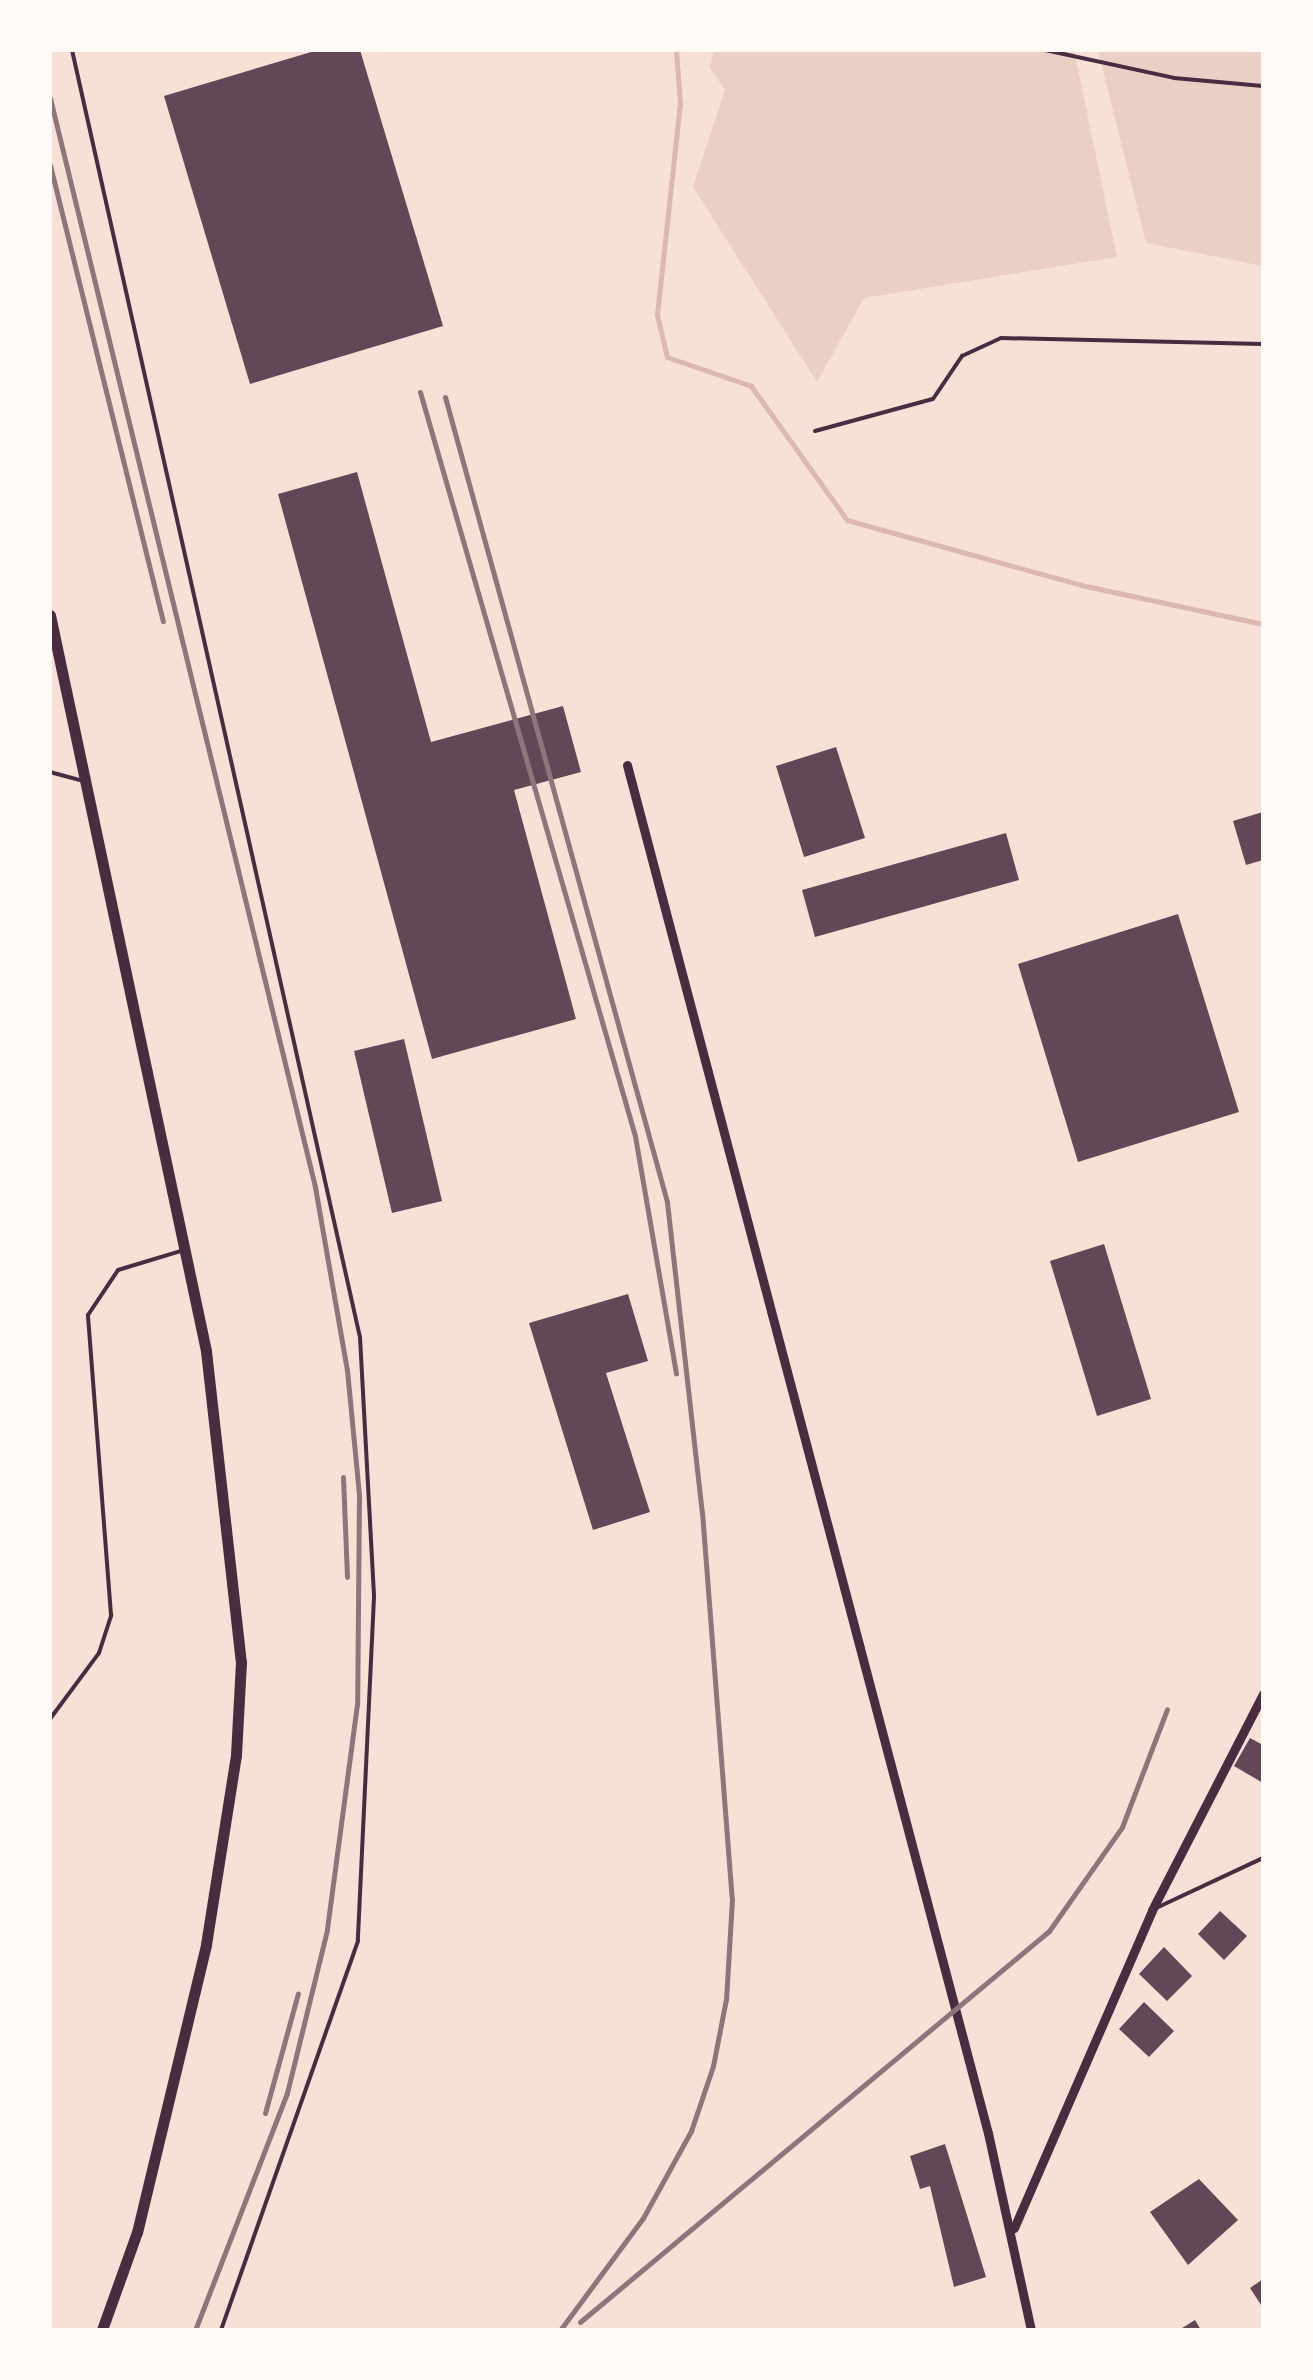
<!DOCTYPE html>
<style>
body{margin:0}
#map{position:relative;width:1313px;height:2380px;overflow:hidden;background:#f7e1d7;font-family:"PT Sans Narrow",sans-serif}
div>[style]{position:absolute}
.green>*{inset:0;background:#ebcfc5}
.stream>*{height:5px;margin:-2.5px;padding:0 2.5px;transform-origin:2.5px;border-radius:2.5px;background:#dcb8b0}
.building>*{inset:0;background:#644757}
.path>*{height:4px;margin:-2px;padding:0 2px;transform-origin:2px;border-radius:2px;background:#4a2c40}
.service>*{height:4px;margin:-2px;padding:0 2px;transform-origin:2px;border-radius:2px;background:#4a2c40}
.minor>*{height:9px;margin:-4.5px;padding:0 4.5px;transform-origin:4.5px;border-radius:4.5px;background:#4a2c40}
.tertiary>*{height:11px;margin:-5.5px;padding:0 5.5px;transform-origin:5.5px;border-radius:5.5px;background:#4a2c40}
.rail>*{height:5px;margin:-2.5px;padding:0 2.5px;transform-origin:2.5px;border-radius:2.5px;background:#8f747c}
span{translate:-50% -50%;white-space:nowrap;text-align:center;line-height:1.15;-webkit-text-stroke:10px #fffaf5;paint-order:stroke}
.frame{position:absolute;inset:0;border:52px solid #fffaf5;pointer-events:none}
</style>
<div id="map">
<div class="green">
<div style="clip-path:polygon(714px 50px,1074px 50px,1117px 257px,864px 298px,817px 382px,693px 187px,725px 90px,710px 68px)"></div>
<div style="clip-path:polygon(1098px 50px,1263px 50px,1263px 266px,1146px 243px)"></div>
</div>
<div class="stream">
<div style="left:676px;top:50px;width:53px;rotate:85.7deg"></div>
<div style="left:680px;top:103px;width:213px;rotate:96.2deg"></div>
<div style="left:657px;top:315px;width:43px;rotate:76.6deg"></div>
<div style="left:667px;top:357px;width:89px;rotate:19deg"></div>
<div style="left:751px;top:386px;width:165px;rotate:54.4deg"></div>
<div style="left:847px;top:520px;width:243px;rotate:15.5deg"></div>
<div style="left:1081px;top:585px;width:186px;rotate:12.1deg"></div>
</div>
<div class="building">
<div style="clip-path:polygon(318px 50px,360px 50px,443px 326px,250px 384px,164px 96px)"></div>
<div style="clip-path:polygon(357px 472px,431px 742px,563px 706px,581px 772px,514px 790px,576px 1019px,432px 1059px,278px 494px)"></div>
<div style="clip-path:polygon(836px 747px,865px 838px,804px 857px,776px 766px)"></div>
<div style="clip-path:polygon(1263px 812px,1263px 860px,1246px 865px,1233px 821px)"></div>
<div style="clip-path:polygon(1006px 833px,1019px 880px,815px 937px,802px 890px)"></div>
<div style="clip-path:polygon(1178px 914px,1239px 1112px,1078px 1162px,1018px 964px)"></div>
<div style="clip-path:polygon(404px 1039px,442px 1201px,392px 1213px,354px 1051px)"></div>
<div style="clip-path:polygon(1104px 1244px,1151px 1399px,1097px 1416px,1050px 1261px)"></div>
<div style="clip-path:polygon(628px 1294px,648px 1361px,606px 1373px,650px 1512px,593px 1530px,529px 1323px)"></div>
<div style="clip-path:polygon(1250px 1738px,1263px 1745px,1263px 1783px,1234px 1766px)"></div>
<div style="clip-path:polygon(1220px 1911px,1247px 1936px,1224px 1960px,1198px 1934px)"></div>
<div style="clip-path:polygon(1164px 1947px,1192px 1976px,1167px 2001px,1139px 1974px)"></div>
<div style="clip-path:polygon(1144px 2002px,1174px 2031px,1149px 2057px,1119px 2029px)"></div>
<div style="clip-path:polygon(945px 2144px,986px 2277px,954px 2287px,930px 2186px,920px 2189px,910px 2156px)"></div>
<div style="clip-path:polygon(1199px 2179px,1238px 2220px,1188px 2265px,1150px 2212px)"></div>
<div style="clip-path:polygon(1263px 2279px,1263px 2308px,1250px 2288px)"></div>
<div style="clip-path:polygon(1195px 2320px,1201px 2330px,1179px 2330px)"></div>
</div>
<div class="path">
<div style="left:72px;top:50px;width:1319px;rotate:77.39deg"></div>
<div style="left:360px;top:1337px;width:260px;rotate:86.9deg"></div>
<div style="left:374px;top:1597px;width:344px;rotate:92.7deg"></div>
<div style="left:358px;top:1941px;width:412px;rotate:109.4deg"></div>
<div style="left:815px;top:431px;width:122px;rotate:-15.2deg"></div>
<div style="left:933px;top:399px;width:52px;rotate:-56deg"></div>
<div style="left:962px;top:356px;width:43px;rotate:-24.8deg"></div>
<div style="left:1001px;top:338px;width:262px;rotate:1.3deg"></div>
</div>
<div class="service">
<div style="left:1045px;top:50px;width:132px;rotate:12.2deg"></div>
<div style="left:1174px;top:78px;width:89px;rotate:5.1deg"></div>
<div style="left:50px;top:772px;width:35px;rotate:15deg"></div>
<div style="left:50px;top:1719px;width:82px;rotate:-53.4deg"></div>
<div style="left:99px;top:1653px;width:40px;rotate:-72deg"></div>
<div style="left:111px;top:1615px;width:301px;rotate:-94.4deg"></div>
<div style="left:88px;top:1315px;width:54px;rotate:-56.3deg"></div>
<div style="left:118px;top:1270px;width:66px;rotate:-16.8deg"></div>
<div style="left:1154px;top:1909px;width:120px;rotate:-25.1deg"></div>
</div>
<div class="minor">
<div style="left:627px;top:765px;width:1415px;rotate:75.22deg"></div>
<div style="left:988px;top:2133px;width:202px;rotate:77.7deg"></div>
<div style="left:1014px;top:2228px;width:347px;rotate:-66.5deg"></div>
<div style="left:1152px;top:1910px;width:243px;rotate:-62.8deg"></div>
</div>
<div class="tertiary">
<div style="left:50px;top:615px;width:752px;rotate:78.03deg"></div>
<div style="left:206px;top:1351px;width:313px;rotate:83.6deg"></div>
<div style="left:241px;top:1662px;width:93px;rotate:93.1deg"></div>
<div style="left:236px;top:1755px;width:192px;rotate:99deg"></div>
<div style="left:206px;top:1945px;width:295px;rotate:103.5deg"></div>
<div style="left:137px;top:2232px;width:104px;rotate:109.7deg"></div>
</div>
<div class="rail">
<div style="left:50px;top:98px;width:1121px;rotate:76.32deg"></div>
<div style="left:315px;top:1187px;width:186px;rotate:80.1deg"></div>
<div style="left:347px;top:1370px;width:126px;rotate:84.5deg"></div>
<div style="left:359px;top:1495px;width:209px;rotate:90.5deg"></div>
<div style="left:357px;top:1704px;width:228px;rotate:97.6deg"></div>
<div style="left:327px;top:1930px;width:168px;rotate:103.8deg"></div>
<div style="left:287px;top:2093px;width:254px;rotate:111.2deg"></div>
<div style="left:50px;top:165px;width:470px;rotate:76.1deg"></div>
<div style="left:420px;top:392px;width:774px;rotate:73.88deg"></div>
<div style="left:635px;top:1136px;width:241px;rotate:80.2deg"></div>
<div style="left:445px;top:397px;width:835px;rotate:74.58deg"></div>
<div style="left:667px;top:1202px;width:312px;rotate:83.6deg"></div>
<div style="left:702px;top:1512px;width:388px;rotate:85.6deg"></div>
<div style="left:732px;top:1899px;width:100px;rotate:93.4deg"></div>
<div style="left:726px;top:1999px;width:68px;rotate:101deg"></div>
<div style="left:713px;top:2066px;width:69px;rotate:108.7deg"></div>
<div style="left:691px;top:2131px;width:99px;rotate:118.9deg"></div>
<div style="left:643px;top:2218px;width:139px;rotate:126.5deg"></div>
<div style="left:343px;top:1477px;width:100px;rotate:87.7deg"></div>
<div style="left:265px;top:2113px;width:124px;rotate:-74.6deg"></div>
<div style="left:580px;top:2322px;width:611px;rotate:-39.82deg"></div>
<div style="left:1049px;top:1931px;width:127px;rotate:-54.9deg"></div>
<div style="left:1122px;top:1827px;width:126px;rotate:-69.1deg"></div>
</div>
<div class="frame"></div>
</div>
